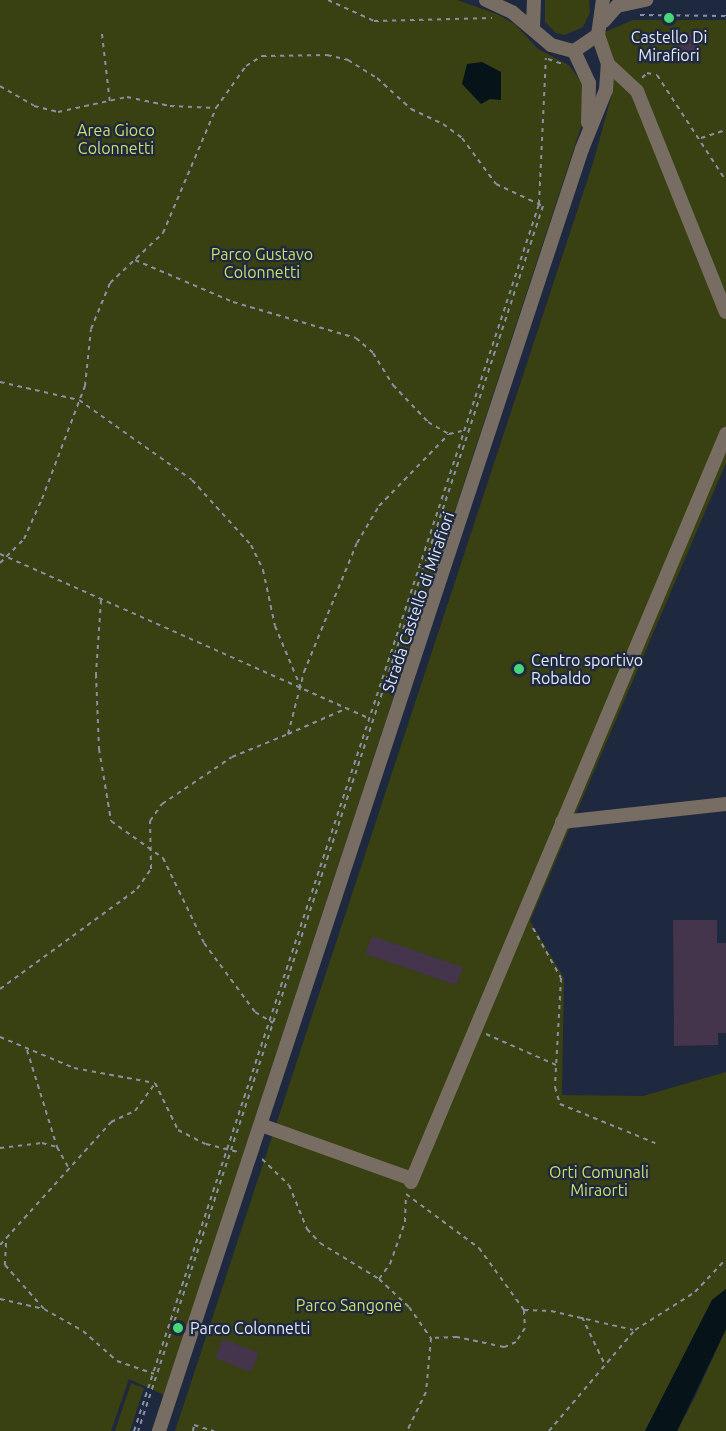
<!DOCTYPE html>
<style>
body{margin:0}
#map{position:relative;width:726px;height:1431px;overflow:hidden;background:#1e283f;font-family:Ubuntu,sans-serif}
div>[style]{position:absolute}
.green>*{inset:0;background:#394011}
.water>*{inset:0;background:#06141a}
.building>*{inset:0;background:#44344c}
.path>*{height:2px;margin-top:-1px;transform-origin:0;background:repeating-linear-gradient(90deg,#8991a5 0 4.5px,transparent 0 9px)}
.minor>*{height:14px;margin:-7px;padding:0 7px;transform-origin:7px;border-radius:7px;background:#786d63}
.dots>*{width:16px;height:16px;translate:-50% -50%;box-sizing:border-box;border:3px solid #1e283f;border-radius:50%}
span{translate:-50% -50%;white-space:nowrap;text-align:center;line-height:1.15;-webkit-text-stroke:4.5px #1e283f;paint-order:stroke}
.poi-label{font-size:16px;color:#e2e9f9}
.left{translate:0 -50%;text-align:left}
.park-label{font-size:16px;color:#cddf69}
.street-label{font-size:16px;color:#e2e9f9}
</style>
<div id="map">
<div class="green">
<div style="clip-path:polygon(0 0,457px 0,497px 14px,516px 25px,538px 49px,569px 65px,582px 83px,585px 115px,164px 1395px,129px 1379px,111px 1431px,0 1431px)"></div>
<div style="clip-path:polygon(545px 0,589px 0,590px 12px,583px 27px,565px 35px,556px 33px,545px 22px)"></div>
<div style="clip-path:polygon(633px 20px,726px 20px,726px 463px,530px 921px,564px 978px,562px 1095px,643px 1096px,726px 1072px,726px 1289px,712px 1300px,645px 1431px,175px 1431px,593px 163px,613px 90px,598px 35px)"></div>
<div style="clip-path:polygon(726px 1329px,726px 1431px,677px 1431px,695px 1397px)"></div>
<div style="clip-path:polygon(131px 1383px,144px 1388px,130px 1431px,115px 1431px)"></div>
</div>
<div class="water">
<div style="clip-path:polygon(482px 62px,501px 72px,501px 100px,490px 99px,481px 104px,462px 84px,467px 64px)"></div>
<div style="clip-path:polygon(726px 1289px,726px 1329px,677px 1431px,645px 1431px,712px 1300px)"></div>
</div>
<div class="building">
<div style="clip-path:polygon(700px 33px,700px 52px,679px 52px,679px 34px)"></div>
<div style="clip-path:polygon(673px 920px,717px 920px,717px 943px,726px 943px,726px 1033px,718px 1033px,718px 1045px,674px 1046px)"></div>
<div style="clip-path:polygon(372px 936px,463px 967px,456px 985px,365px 954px)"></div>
<div style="clip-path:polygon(223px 1339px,259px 1353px,251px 1372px,215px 1358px)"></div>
</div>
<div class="path">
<div style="left:328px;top:0;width:51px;rotate:24.5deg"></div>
<div style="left:374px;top:21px;width:118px;rotate:-1.5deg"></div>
<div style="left:640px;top:15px;width:86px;rotate:0.7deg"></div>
<div style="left:102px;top:34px;width:69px;rotate:83.4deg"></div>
<div style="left:548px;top:59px;width:18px;rotate:19deg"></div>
<div style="left:642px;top:78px;width:7px;rotate:-45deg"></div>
<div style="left:647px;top:73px;width:10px;rotate:11deg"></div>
<div style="left:657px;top:75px;width:126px;rotate:56.9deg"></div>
<div style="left:0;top:86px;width:39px;rotate:30deg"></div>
<div style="left:34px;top:106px;width:25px;rotate:14deg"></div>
<div style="left:58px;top:112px;width:71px;rotate:-12.3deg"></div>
<div style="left:127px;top:97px;width:44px;rotate:11.8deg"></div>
<div style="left:170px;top:106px;width:46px;rotate:2.5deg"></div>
<div style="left:216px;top:108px;width:52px;rotate:-54.5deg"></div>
<div style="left:246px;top:66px;width:19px;rotate:-32deg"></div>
<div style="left:262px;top:56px;width:65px;rotate:-0.9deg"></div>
<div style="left:327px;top:55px;width:22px;rotate:13deg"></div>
<div style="left:348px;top:60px;width:34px;rotate:32deg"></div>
<div style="left:377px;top:78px;width:46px;rotate:42.4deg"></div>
<div style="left:411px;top:109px;width:35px;rotate:25deg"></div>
<div style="left:443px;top:124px;width:24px;rotate:36deg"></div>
<div style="left:462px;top:138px;width:57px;rotate:53.5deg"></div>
<div style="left:496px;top:184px;width:52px;rotate:25.1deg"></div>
<div style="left:543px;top:206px;width:1290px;rotate:108.29deg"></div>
<div style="left:701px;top:138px;width:26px;rotate:-18deg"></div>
<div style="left:135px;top:260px;width:107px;rotate:23.2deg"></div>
<div style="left:233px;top:302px;width:128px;rotate:16.3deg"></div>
<div style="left:356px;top:338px;width:23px;rotate:41deg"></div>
<div style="left:373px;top:353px;width:38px;rotate:58deg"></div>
<div style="left:393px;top:385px;width:51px;rotate:46.6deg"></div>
<div style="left:428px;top:422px;width:24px;rotate:30deg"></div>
<div style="left:449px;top:434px;width:13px;rotate:-13deg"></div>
<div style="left:0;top:382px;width:81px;rotate:12.8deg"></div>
<div style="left:79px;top:400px;width:138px;rotate:35.3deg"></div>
<div style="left:192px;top:480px;width:88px;rotate:47.8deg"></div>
<div style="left:251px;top:545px;width:28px;rotate:64deg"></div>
<div style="left:263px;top:570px;width:57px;rotate:77.9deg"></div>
<div style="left:275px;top:626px;width:67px;rotate:67.2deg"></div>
<div style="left:0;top:554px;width:405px;rotate:24deg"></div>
<div style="left:0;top:563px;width:34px;rotate:-45deg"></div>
<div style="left:24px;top:539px;width:44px;rotate:-65.8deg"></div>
<div style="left:42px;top:499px;width:121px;rotate:-69.2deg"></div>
<div style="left:85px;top:386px;width:57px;rotate:-84deg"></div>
<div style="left:91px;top:329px;width:50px;rotate:-67.6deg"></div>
<div style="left:110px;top:283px;width:73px;rotate:-43.3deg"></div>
<div style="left:163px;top:233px;width:136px;rotate:-67deg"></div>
<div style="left:101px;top:600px;width:74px;rotate:93.9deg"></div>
<div style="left:96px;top:674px;width:75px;rotate:87.7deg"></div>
<div style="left:99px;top:749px;width:73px;rotate:80.5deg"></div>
<div style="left:111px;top:821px;width:64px;rotate:35.4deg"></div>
<div style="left:163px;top:858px;width:94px;rotate:64.2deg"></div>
<div style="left:204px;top:943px;width:86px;rotate:53.5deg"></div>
<div style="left:255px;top:1012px;width:21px;rotate:31deg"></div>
<div style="left:288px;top:734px;width:60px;rotate:-23.6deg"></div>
<div style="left:533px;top:928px;width:57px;rotate:60.8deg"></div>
<div style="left:561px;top:978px;width:109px;rotate:93.2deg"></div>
<div style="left:555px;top:1087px;width:18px;rotate:74deg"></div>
<div style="left:560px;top:1104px;width:103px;rotate:22.3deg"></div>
<div style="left:0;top:989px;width:170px;rotate:-36.1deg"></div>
<div style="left:137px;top:889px;width:24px;rotate:-55deg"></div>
<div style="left:151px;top:869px;width:48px;rotate:-91.2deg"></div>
<div style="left:150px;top:821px;width:21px;rotate:-55deg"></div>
<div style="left:162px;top:804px;width:84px;rotate:-33.9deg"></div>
<div style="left:232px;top:757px;width:61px;rotate:-22.3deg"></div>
<div style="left:288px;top:734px;width:64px;rotate:-75.5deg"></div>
<div style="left:304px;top:672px;width:139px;rotate:-67.7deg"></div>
<div style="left:357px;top:543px;width:43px;rotate:-59.3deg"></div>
<div style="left:379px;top:506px;width:100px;rotate:-45.8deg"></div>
<div style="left:486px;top:1034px;width:77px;rotate:23.9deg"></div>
<div style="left:0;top:1037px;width:80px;rotate:22.7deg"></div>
<div style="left:74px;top:1068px;width:82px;rotate:10.5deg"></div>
<div style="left:155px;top:1083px;width:52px;rotate:63.9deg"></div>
<div style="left:178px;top:1130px;width:31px;rotate:27deg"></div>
<div style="left:206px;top:1144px;width:34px;rotate:14deg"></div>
<div style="left:27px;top:1050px;width:102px;rotate:72.8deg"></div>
<div style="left:0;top:1148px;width:42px;rotate:-6.8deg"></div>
<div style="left:42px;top:1143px;width:16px;rotate:15deg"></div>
<div style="left:57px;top:1147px;width:23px;rotate:61deg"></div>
<div style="left:262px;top:1159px;width:37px;rotate:44deg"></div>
<div style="left:289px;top:1185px;width:48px;rotate:67.8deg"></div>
<div style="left:307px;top:1229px;width:19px;rotate:47deg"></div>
<div style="left:320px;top:1243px;width:69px;rotate:31.4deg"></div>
<div style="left:379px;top:1279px;width:41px;rotate:43deg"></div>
<div style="left:409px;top:1307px;width:38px;rotate:55deg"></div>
<div style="left:431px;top:1338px;width:54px;rotate:95.3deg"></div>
<div style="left:426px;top:1392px;width:43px;rotate:116deg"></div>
<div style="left:406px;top:1194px;width:91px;rotate:36.5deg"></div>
<div style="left:479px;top:1248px;width:77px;rotate:54deg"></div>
<div style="left:524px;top:1310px;width:18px;rotate:87deg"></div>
<div style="left:525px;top:1328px;width:17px;rotate:123deg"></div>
<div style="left:516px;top:1342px;width:13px;rotate:157deg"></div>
<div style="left:504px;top:1347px;width:48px;rotate:-168deg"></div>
<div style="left:457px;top:1337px;width:26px;rotate:178deg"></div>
<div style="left:6px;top:1243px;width:22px;rotate:93deg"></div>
<div style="left:5px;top:1265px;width:59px;rotate:48.4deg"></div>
<div style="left:0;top:1245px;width:166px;rotate:-47.9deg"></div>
<div style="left:111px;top:1122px;width:26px;rotate:-25deg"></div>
<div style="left:135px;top:1111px;width:34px;rotate:-54deg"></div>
<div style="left:379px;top:1279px;width:19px;rotate:-54deg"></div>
<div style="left:390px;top:1264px;width:45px;rotate:-70.3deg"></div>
<div style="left:405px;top:1222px;width:27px;rotate:-88deg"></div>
<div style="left:0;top:1299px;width:45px;rotate:12.8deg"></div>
<div style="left:44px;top:1309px;width:45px;rotate:29.4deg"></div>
<div style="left:83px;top:1331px;width:45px;rotate:41.4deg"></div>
<div style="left:117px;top:1361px;width:39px;rotate:19deg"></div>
<div style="left:524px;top:1310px;width:27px;rotate:2deg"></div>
<div style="left:551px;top:1311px;width:84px;rotate:13deg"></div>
<div style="left:582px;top:1317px;width:51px;rotate:64.4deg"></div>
<div style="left:134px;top:1431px;width:1292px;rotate:-71.73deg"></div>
<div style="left:539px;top:204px;width:146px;rotate:-87.3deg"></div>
<div style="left:193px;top:1431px;width:6px;rotate:-81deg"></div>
<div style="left:194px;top:1425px;width:21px;rotate:17deg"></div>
<div style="left:549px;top:1431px;width:133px;rotate:-49.6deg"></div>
<div style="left:635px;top:1330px;width:71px;rotate:-32.3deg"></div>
<div style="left:695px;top:1292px;width:45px;rotate:-46.8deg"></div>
</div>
<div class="minor">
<div style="left:486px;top:0;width:29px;rotate:25deg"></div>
<div style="left:512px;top:12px;width:51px;rotate:40.2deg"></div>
<div style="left:551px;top:45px;width:24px;rotate:15deg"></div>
<div style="left:574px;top:51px;width:29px;rotate:-34deg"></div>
<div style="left:598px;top:35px;width:35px;rotate:-82deg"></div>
<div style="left:604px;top:21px;width:20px;rotate:-49deg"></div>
<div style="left:617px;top:6px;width:30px;rotate:-12deg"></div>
<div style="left:533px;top:28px;width:28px;rotate:-88deg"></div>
<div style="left:574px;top:51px;width:35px;rotate:65deg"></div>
<div style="left:589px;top:83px;width:40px;rotate:91.4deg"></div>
<div style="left:608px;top:64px;width:40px;rotate:43deg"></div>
<div style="left:637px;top:91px;width:238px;rotate:68.1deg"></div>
<div style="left:562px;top:822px;width:165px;rotate:-6.3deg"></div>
<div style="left:261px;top:1125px;width:157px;rotate:19.7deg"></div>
<div style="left:413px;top:1176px;width:6px;rotate:108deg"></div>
<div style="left:411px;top:1182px;width:812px;rotate:-67.16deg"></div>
<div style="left:159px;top:1431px;width:1350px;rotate:-71.74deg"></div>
<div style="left:582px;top:149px;width:64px;rotate:-67.9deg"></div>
<div style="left:606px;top:90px;width:26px;rotate:-86deg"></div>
<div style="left:608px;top:64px;width:31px;rotate:-109deg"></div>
</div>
<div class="dots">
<div style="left:669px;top:18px;background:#46d77a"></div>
<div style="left:519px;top:669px;background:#46d77a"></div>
<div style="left:178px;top:1328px;background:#46d77a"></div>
</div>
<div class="poi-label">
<span style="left:669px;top:46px">Castello Di<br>Mirafiori</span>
<span class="left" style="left:531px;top:669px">Centro sportivo<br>Robaldo</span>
<span class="left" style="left:190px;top:1328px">Parco Colonnetti</span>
</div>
<div class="park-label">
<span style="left:116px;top:139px">Area Gioco<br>Colonnetti</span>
<span style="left:262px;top:263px">Parco Gustavo<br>Colonnetti</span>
<span style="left:599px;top:1181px">Orti Comunali<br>Miraorti</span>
<span style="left:349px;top:1305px">Parco Sangone</span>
</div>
<div class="street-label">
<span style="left:418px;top:602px;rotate:-71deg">Strada Castello di Mirafiori</span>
</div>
</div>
